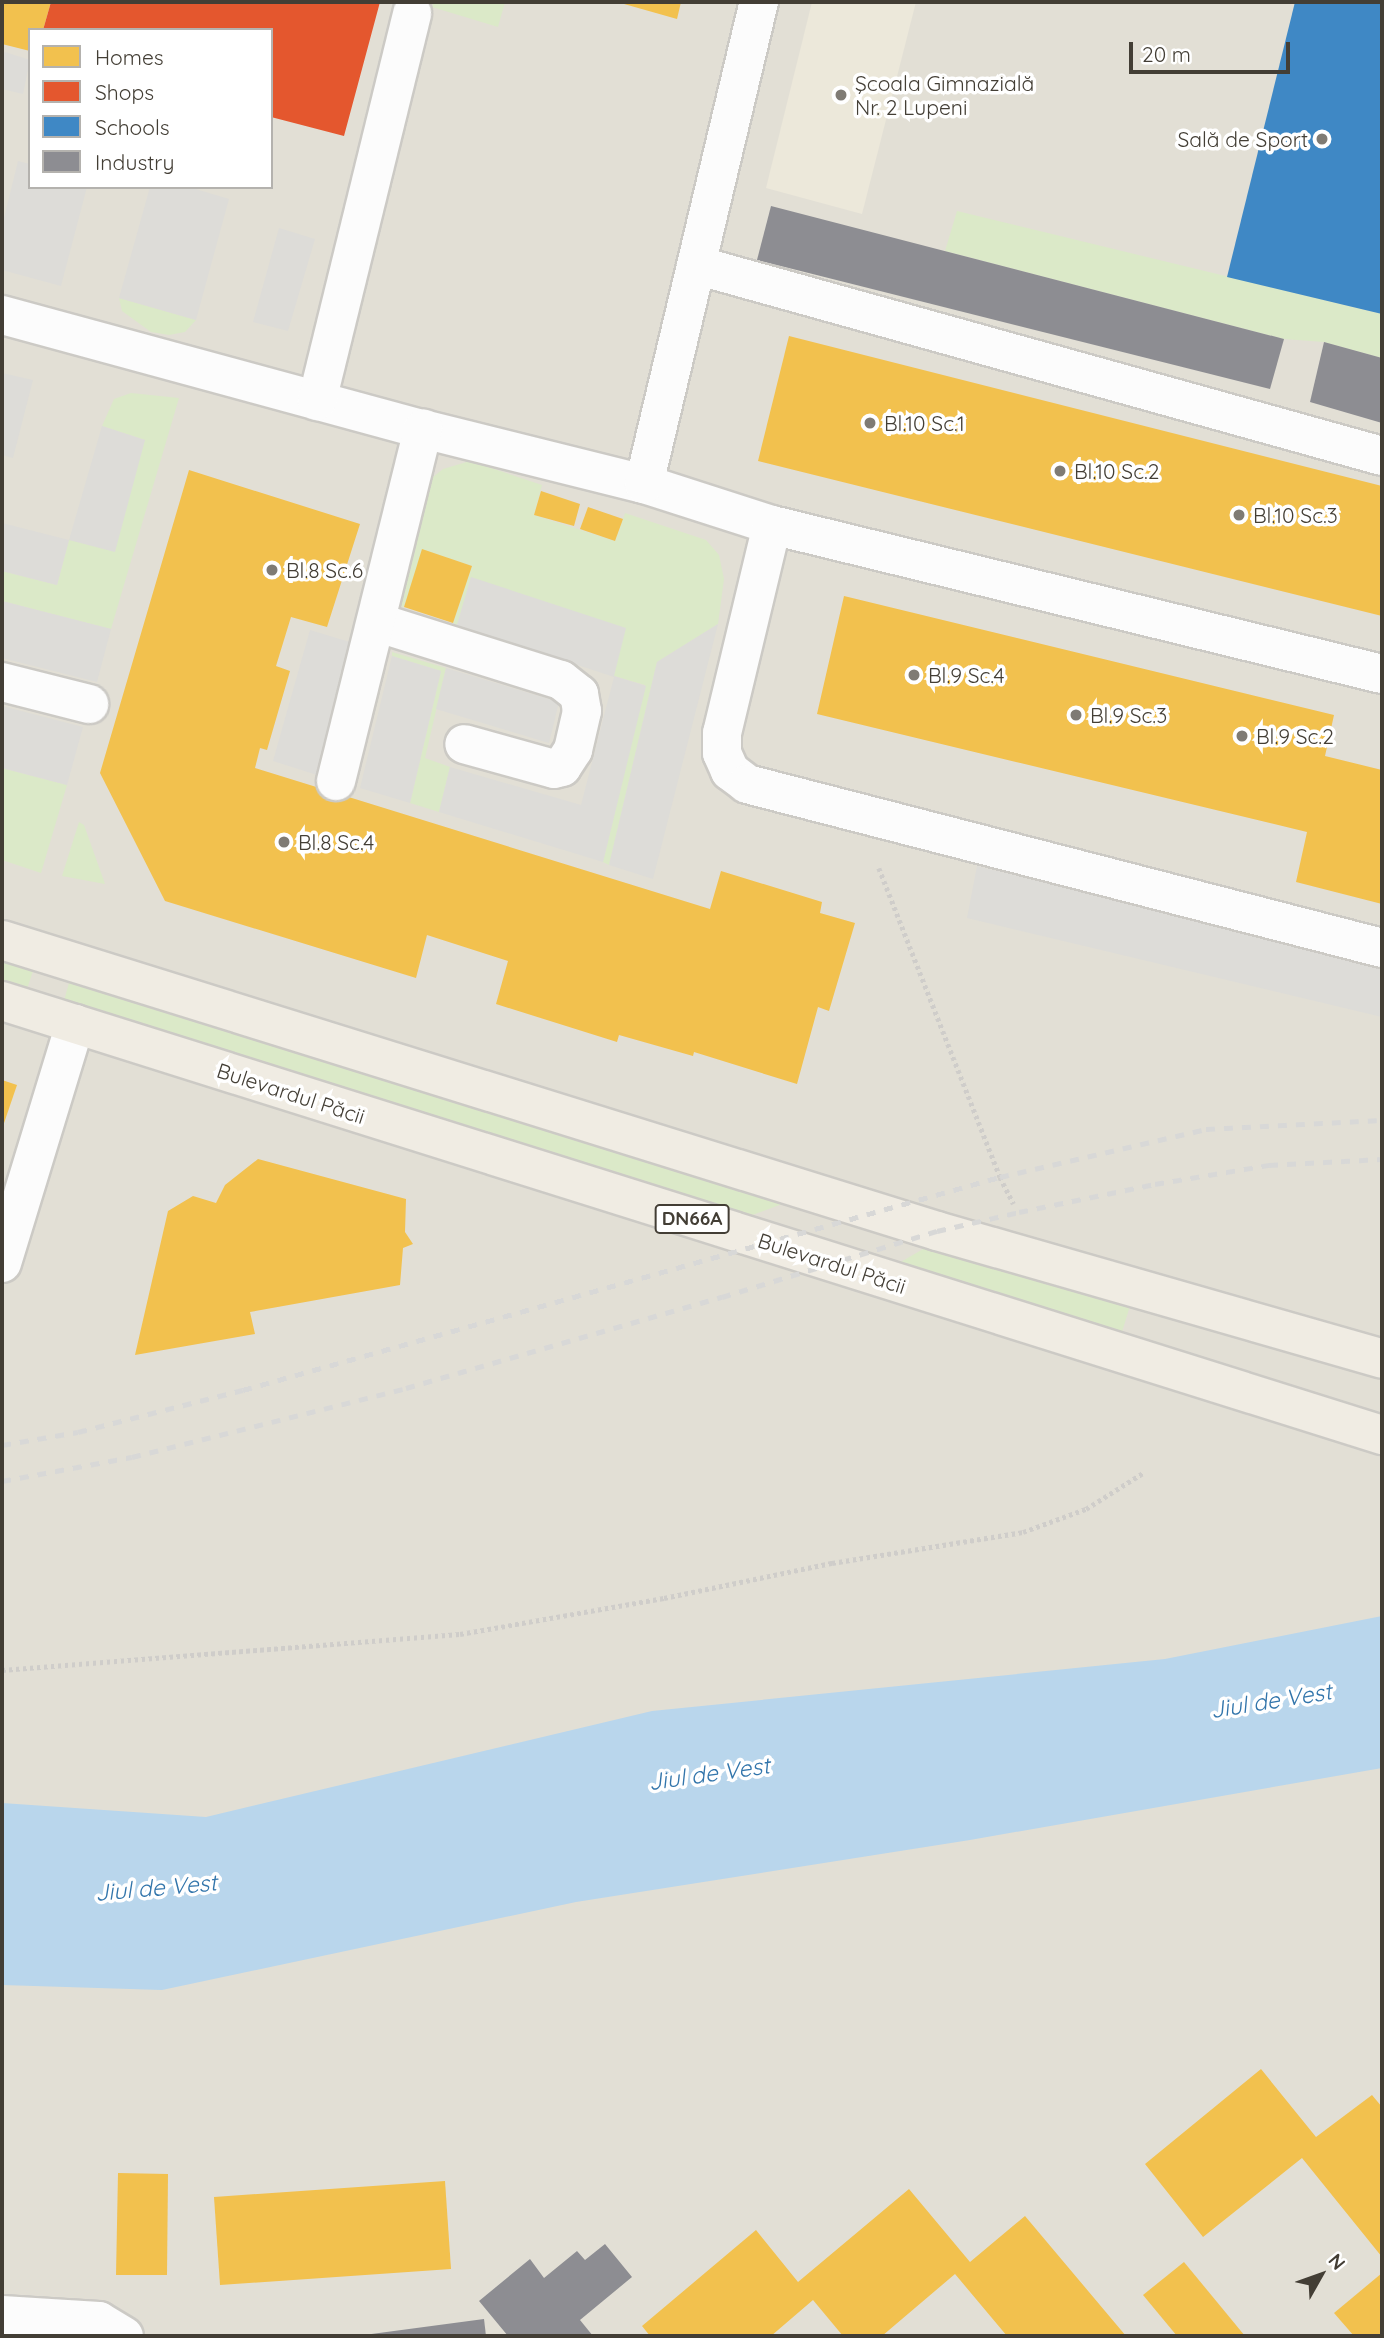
<!DOCTYPE html>
<meta charset="utf-8">
<style>
body{margin:0}
#map{position:relative;width:1384px;height:2338px;overflow:hidden;background:#eeede8;font-family:Quicksand,sans-serif}
div>[style]{position:absolute}
.residential>*{inset:0;background:#e2dfd5}
.education>*{inset:0;background:#ece8da}
.green>*{inset:0;background:#dbe9c8}
.parking>*{inset:0;background:#dddcd8}
.water>*{inset:0;background:#b9d6ec}
.homes>*{inset:0;background:#f2c14e}
.shops>*{inset:0;background:#e4572e}
.schools>*{inset:0;background:#3f88c5}
.industry>*{inset:0;background:#8d8d92}
.path>*{height:4.5px;margin-top:-2.25px;transform-origin:0;background:repeating-linear-gradient(90deg,#cfcdca 0 3.5px,transparent 0 7px)}
.roads{filter:drop-shadow(2px 0 #cccac5) drop-shadow(-2px 0 #cccac5) drop-shadow(0 2px #cccac5) drop-shadow(0 -2px #cccac5)}
.minor>*{height:38px;margin:-19px;padding:0 19px;transform-origin:19px;border-radius:19px;background:#fcfcfc}
.major>*{height:38px;margin:-19px;padding:0 19px;transform-origin:19px;border-radius:19px;background:#f0ece3}
.rail>*{height:5px;margin-top:-2.5px;transform-origin:0;background:repeating-linear-gradient(90deg,#d8d8d7 0 9px,transparent 0 18px)}
.dots>*{width:19px;height:19px;translate:-50% -50%;box-sizing:border-box;border:4px solid #fff;border-radius:50%}
span{translate:-50% -50%;white-space:nowrap;text-align:center;line-height:1.15;-webkit-text-stroke:7px #fff;paint-order:stroke}
.shield-label span{padding:2px 5px;background:#fff;border:2px solid;border-radius:5px;-webkit-text-stroke-width:0}
.shield-label{font-size:19px;color:#433e35;font-weight:700}
.poi-label{font-size:21px;color:#433e35}
.left{translate:0 -50%;text-align:left}
.right{translate:-100% -50%;text-align:right}
.street-label{font-size:21px;color:#433e35}
.water-label{font-size:23px;color:#3275ab;font-style:italic}
.frame{position:absolute;inset:0;border:4px solid #433e35;pointer-events:none}
.legend{position:absolute;left:28px;top:28px;width:245px;height:161px;box-sizing:border-box;background:#fff;border:2px solid #b4b2ae;margin:0;padding:9px 12px;list-style:none;font-size:21px;color:#433e35}
.legend li{display:flex;align-items:center;gap:14px;height:35px}
.legend b{width:35px;border:2px solid #b4b2ae}
.north{position:absolute;left:1286px;top:2240px;width:70px;height:70px;-webkit-text-stroke:5px #fff;paint-order:stroke;rotate:50deg;font-size:19px;font-weight:700;line-height:28px;text-align:center;color:#433e35}
.north::after{content:'';display:block;margin:auto;width:24px;height:32px;background:#433e35;clip-path:polygon(50% 0,100% 100%,50% 72%,0 100%)}
.scale{position:absolute;left:1129px;top:42px;width:161px;height:32px;box-sizing:border-box;border:4px solid #433e35;border-top:0;padding-left:9px;font-size:21px;line-height:24px;white-space:nowrap;color:#433e35;-webkit-text-stroke:5px #fff;paint-order:stroke}
</style>
<div id="map">
<div class="residential">
<div style="clip-path:polygon(evenodd,2px 2px,1382px 2px,1382px 2336px,2px 2336px,2px 2px,30px 30px,271px 30px,271px 187px,30px 187px,30px 30px)"></div>
</div>
<div class="education">
<div style="clip-path:polygon(812px 2px,916px 2px,862px 214px,766px 188px)"></div>
</div>
<div class="green">
<div style="clip-path:polygon(434px 2px,505px 2px,498px 27px,432px 7px)"></div>
<div style="clip-path:polygon(957px 211px,1382px 314px,1382px 358px,1324px 342px,1284px 339px,945px 251px)"></div>
<div style="clip-path:polygon(119px 298px,196px 320px,185px 332px,169px 335px,151px 332px,122px 311px)"></div>
<div style="clip-path:polygon(131px 393px,179px 398px,111px 629px,2px 601px,2px 571px,57px 585px,69px 540px,145px 440px,102px 426px,114px 399px)"></div>
<div style="clip-path:polygon(470px 461px,542px 485px,534px 515px,615px 541px,625px 513px,706px 540px,719px 555px,724px 579px,718px 624px,657px 662px,609px 865px,603px 862px,645px 685px,614px 676px,471px 578px,457px 625px,453px 623px,472px 566px,423px 550px,404px 607px,396px 605px,424px 493px,433px 477px,443px 469px)"></div>
<div style="clip-path:polygon(392px 652px,446px 668px,425px 758px,450px 767px,439px 812px,410px 803px,441px 671px,392px 656px)"></div>
<div style="clip-path:polygon(2px 768px,67px 785px,41px 873px,2px 860px)"></div>
<div style="clip-path:polygon(79px 822px,84px 825px,105px 884px,62px 876px)"></div>
<div style="clip-path:polygon(2px 961px,33px 971px,26px 992px,2px 984px)"></div>
<div style="clip-path:polygon(69px 983px,782px 1204px,747px 1217px,63px 1004px)"></div>
<div style="clip-path:polygon(930px 1245px,1130px 1306px,1122px 1332px,899px 1263px)"></div>
</div>
<div class="parking">
<div style="clip-path:polygon(5px 52px,30px 60px,23px 94px,2px 89px,2px 55px)"></div>
<div style="clip-path:polygon(18px 161px,30px 164px,30px 187px,87px 187px,61px 286px,2px 270px,2px 226px)"></div>
<div style="clip-path:polygon(150px 187px,189px 187px,229px 199px,196px 320px,119px 298px)"></div>
<div style="clip-path:polygon(279px 228px,315px 239px,288px 331px,253px 322px)"></div>
<div style="clip-path:polygon(2px 373px,33px 380px,13px 458px,2px 455px)"></div>
<div style="clip-path:polygon(102px 426px,145px 440px,115px 552px,69px 540px,57px 585px,2px 571px,2px 523px,69px 540px)"></div>
<div style="clip-path:polygon(471px 577px,626px 628px,614px 676px,646px 686px,603px 862px,439px 812px,450px 767px,581px 805px,614px 677px,457px 625px)"></div>
<div style="clip-path:polygon(2px 601px,111px 629px,97px 682px,2px 658px)"></div>
<div style="clip-path:polygon(718px 624px,653px 879px,609px 865px,657px 662px)"></div>
<div style="clip-path:polygon(310px 630px,353px 643px,317px 775px,273px 761px)"></div>
<div style="clip-path:polygon(392px 656px,441px 671px,410px 803px,360px 788px)"></div>
<div style="clip-path:polygon(446px 668px,559px 702px,549px 743px,436px 709px)"></div>
<div style="clip-path:polygon(2px 706px,83px 727px,67px 785px,2px 768px)"></div>
<div style="clip-path:polygon(977px 866px,1382px 965px,1382px 1017px,967px 918px)"></div>
</div>
<div class="water">
<div style="clip-path:polygon(1382px 1616px,1382px 1768px,970px 1840px,576px 1902px,162px 1990px,2px 1985px,2px 1803px,206px 1817px,652px 1711px,1165px 1659px)"></div>
</div>
<div class="homes">
<div style="clip-path:polygon(2px 2px,51px 2px,43px 30px,30px 30px,30px 51px,2px 44px)"></div>
<div style="clip-path:polygon(617px 2px,681px 2px,677px 19px)"></div>
<div style="clip-path:polygon(789px 336px,1382px 486px,1382px 616px,758px 461px)"></div>
<div style="clip-path:polygon(189px 470px,360px 524px,327px 627px,291px 617px,276px 666px,290px 671px,267px 750px,260px 748px,255px 768px,710px 909px,721px 871px,822px 902px,820px 913px,855px 923px,829px 1011px,818px 1007px,797px 1084px,694px 1052px,693px 1056px,619px 1035px,617px 1042px,496px 1004px,508px 961px,427px 935px,416px 978px,165px 901px,100px 773px)"></div>
<div style="clip-path:polygon(541px 491px,580px 504px,574px 526px,534px 515px)"></div>
<div style="clip-path:polygon(588px 507px,623px 519px,615px 541px,580px 529px)"></div>
<div style="clip-path:polygon(422px 549px,472px 566px,453px 623px,404px 607px)"></div>
<div style="clip-path:polygon(844px 596px,1334px 715px,1325px 756px,1382px 770px,1382px 904px,1296px 882px,1307px 832px,817px 714px)"></div>
<div style="clip-path:polygon(2px 1080px,17px 1085px,2px 1129px)"></div>
<div style="clip-path:polygon(258px 1159px,406px 1199px,405px 1232px,413px 1244px,403px 1248px,400px 1285px,250px 1312px,255px 1334px,135px 1355px,168px 1211px,193px 1196px,216px 1203px,225px 1185px)"></div>
<div style="clip-path:polygon(1261px 2069px,1316px 2137px,1372px 2095px,1382px 2107px,1382px 2257px,1302px 2158px,1203px 2237px,1145px 2164px)"></div>
<div style="clip-path:polygon(118px 2173px,168px 2174px,167px 2275px,116px 2275px)"></div>
<div style="clip-path:polygon(445px 2181px,451px 2269px,220px 2285px,214px 2197px)"></div>
<div style="clip-path:polygon(909px 2189px,970px 2262px,1025px 2216px,1126px 2336px,1007px 2336px,955px 2274px,882px 2336px,843px 2336px,813px 2300px,771px 2336px,650px 2336px,642px 2326px,756px 2230px,798px 2282px)"></div>
<div style="clip-path:polygon(1184px 2262px,1245px 2336px,1177px 2336px,1143px 2295px)"></div>
<div style="clip-path:polygon(1382px 2273px,1382px 2336px,1354px 2336px,1334px 2313px)"></div>
</div>
<div class="shops">
<div style="clip-path:polygon(51px 2px,380px 2px,344px 136px,271px 117px,271px 30px,43px 30px)"></div>
</div>
<div class="schools">
<div style="clip-path:polygon(1295px 2px,1382px 2px,1382px 314px,1227px 277px)"></div>
</div>
<div class="industry">
<div style="clip-path:polygon(771px 206px,1284px 339px,1270px 389px,757px 260px)"></div>
<div style="clip-path:polygon(1324px 342px,1382px 358px,1382px 423px,1310px 402px)"></div>
<div style="clip-path:polygon(605px 2244px,632px 2277px,580px 2320px,593px 2336px,508px 2336px,479px 2301px,530px 2259px,544px 2278px,577px 2251px,585px 2260px)"></div>
<div style="clip-path:polygon(484px 2319px,486px 2336px,364px 2336px,364px 2335px)"></div>
</div>
<div class="path">
<div style="left:879px;top:868px;width:332px;rotate:68.6deg"></div>
<div style="left:1000px;top:1177px;width:30px;rotate:63deg"></div>
<div style="left:2px;top:1670px;width:459px;rotate:-4.5deg"></div>
<div style="left:460px;top:1634px;width:207px;rotate:-10deg"></div>
<div style="left:664px;top:1598px;width:172px;rotate:-11.8deg"></div>
<div style="left:832px;top:1563px;width:193px;rotate:-9.2deg"></div>
<div style="left:1023px;top:1532px;width:67px;rotate:-20.1deg"></div>
<div style="left:1086px;top:1509px;width:67px;rotate:-32.3deg"></div>
</div>
<div class="roads">
<div class="minor">
<div style="left:696px;top:265px;width:712px;rotate:15.56deg"></div>
<div style="left:2px;top:315px;width:436px;rotate:15.2deg"></div>
<div style="left:423px;top:429px;width:228px;rotate:14deg"></div>
<div style="left:644px;top:484px;width:134px;rotate:17.8deg"></div>
<div style="left:772px;top:525px;width:628px;rotate:13.73deg"></div>
<div style="left:317px;top:401px;width:399px;rotate:-76.2deg"></div>
<div style="left:644px;top:484px;width:496px;rotate:-76.6deg"></div>
<div style="left:772px;top:525px;width:214px;rotate:103.5deg"></div>
<div style="left:722px;top:733px;width:20px;rotate:90deg"></div>
<div style="left:722px;top:753px;width:20px;rotate:66deg"></div>
<div style="left:730px;top:771px;width:21px;rotate:37deg"></div>
<div style="left:747px;top:784px;width:656px;rotate:14.48deg"></div>
<div style="left:376px;top:622px;width:194px;rotate:17.4deg"></div>
<div style="left:561px;top:680px;width:23px;rotate:38deg"></div>
<div style="left:579px;top:694px;width:17px;rotate:80deg"></div>
<div style="left:582px;top:711px;width:40px;rotate:103deg"></div>
<div style="left:573px;top:750px;width:20px;rotate:123deg"></div>
<div style="left:562px;top:767px;width:8px;rotate:166deg"></div>
<div style="left:554px;top:769px;width:93px;rotate:-164.5deg"></div>
<div style="left:2px;top:682px;width:90px;rotate:14.2deg"></div>
<div style="left:336px;top:781px;width:363px;rotate:-76.1deg"></div>
<div style="left:2px;top:1263px;width:250px;rotate:-73deg"></div>
<div style="left:2px;top:2315px;width:97px;rotate:3.5deg"></div>
<div style="left:99px;top:2321px;width:29px;rotate:31deg"></div>
</div>
<div class="major">
<div style="left:2px;top:940px;width:979px;rotate:17.29deg"></div>
<div style="left:937px;top:1231px;width:463px;rotate:16deg"></div>
<div style="left:2px;top:1001px;width:1447px;rotate:17.46deg"></div>
</div>
</div>
<div class="rail">
<div style="left:2px;top:1445px;width:77px;rotate:-9.7deg"></div>
<div style="left:78px;top:1432px;width:170px;rotate:-14.3deg"></div>
<div style="left:243px;top:1390px;width:786px;rotate:-15.72deg"></div>
<div style="left:1000px;top:1177px;width:212px;rotate:-13.1deg"></div>
<div style="left:1206px;top:1129px;width:176px;rotate:-2.9deg"></div>
<div style="left:2px;top:1481px;width:132px;rotate:-10.5deg"></div>
<div style="left:132px;top:1457px;width:283px;rotate:-14.1deg"></div>
<div style="left:406px;top:1388px;width:329px;rotate:-16.1deg"></div>
<div style="left:722px;top:1297px;width:225px;rotate:-17.1deg"></div>
<div style="left:937px;top:1231px;width:84px;rotate:-13deg"></div>
<div style="left:1019px;top:1212px;width:139px;rotate:-11.6deg"></div>
<div style="left:1155px;top:1184px;width:116px;rotate:-9.5deg"></div>
<div style="left:1269px;top:1165px;width:113px;rotate:-3deg"></div>
</div>
<div class="dots">
<div style="left:841px;top:95px;background:#7f7b74"></div>
<div style="left:1322px;top:139px;background:#7f7b74"></div>
<div style="left:870px;top:423px;background:#7f7b74"></div>
<div style="left:1060px;top:471px;background:#7f7b74"></div>
<div style="left:1239px;top:515px;background:#7f7b74"></div>
<div style="left:272px;top:570px;background:#7f7b74"></div>
<div style="left:914px;top:675px;background:#7f7b74"></div>
<div style="left:1076px;top:715px;background:#7f7b74"></div>
<div style="left:1242px;top:736px;background:#7f7b74"></div>
<div style="left:284px;top:842px;background:#7f7b74"></div>
</div>
<div class="shield-label">
<span style="left:692px;top:1219px">DN66A</span>
</div>
<div class="poi-label">
<span class="left" style="left:855px;top:95px">Şcoala Gimnazială<br>Nr. 2 Lupeni</span>
<span class="right" style="left:1308px;top:139px">Sală de Sport</span>
<span class="left" style="left:884px;top:423px">Bl.10 Sc.1</span>
<span class="left" style="left:1074px;top:471px">Bl.10 Sc.2</span>
<span class="left" style="left:1253px;top:515px">Bl.10 Sc.3</span>
<span class="left" style="left:286px;top:570px">Bl.8 Sc.6</span>
<span class="left" style="left:928px;top:675px">Bl.9 Sc.4</span>
<span class="left" style="left:1090px;top:715px">Bl.9 Sc.3</span>
<span class="left" style="left:1256px;top:736px">Bl.9 Sc.2</span>
<span class="left" style="left:298px;top:842px">Bl.8 Sc.4</span>
</div>
<div class="street-label">
<span style="left:291px;top:1093px;rotate:18deg">Bulevardul Păcii</span>
<span style="left:832px;top:1263px;rotate:18deg">Bulevardul Păcii</span>
</div>
<div class="water-label">
<span style="left:1271px;top:1701px;rotate:-9deg">Jiul de Vest</span>
<span style="left:709px;top:1774px;rotate:-8deg">Jiul de Vest</span>
<span style="left:156px;top:1888px;rotate:-5deg">Jiul de Vest</span>
</div>
<div class="frame"></div>
<ul class="legend">
<li><b style="height:19px;background:#f2c14e"></b>Homes</li>
<li><b style="height:19px;background:#e4572e"></b>Shops</li>
<li><b style="height:19px;background:#3f88c5"></b>Schools</li>
<li><b style="height:19px;background:#8d8d92"></b>Industry</li>
</ul>
<div class="north">N</div>
<div class="scale">20 m</div>
</div>
